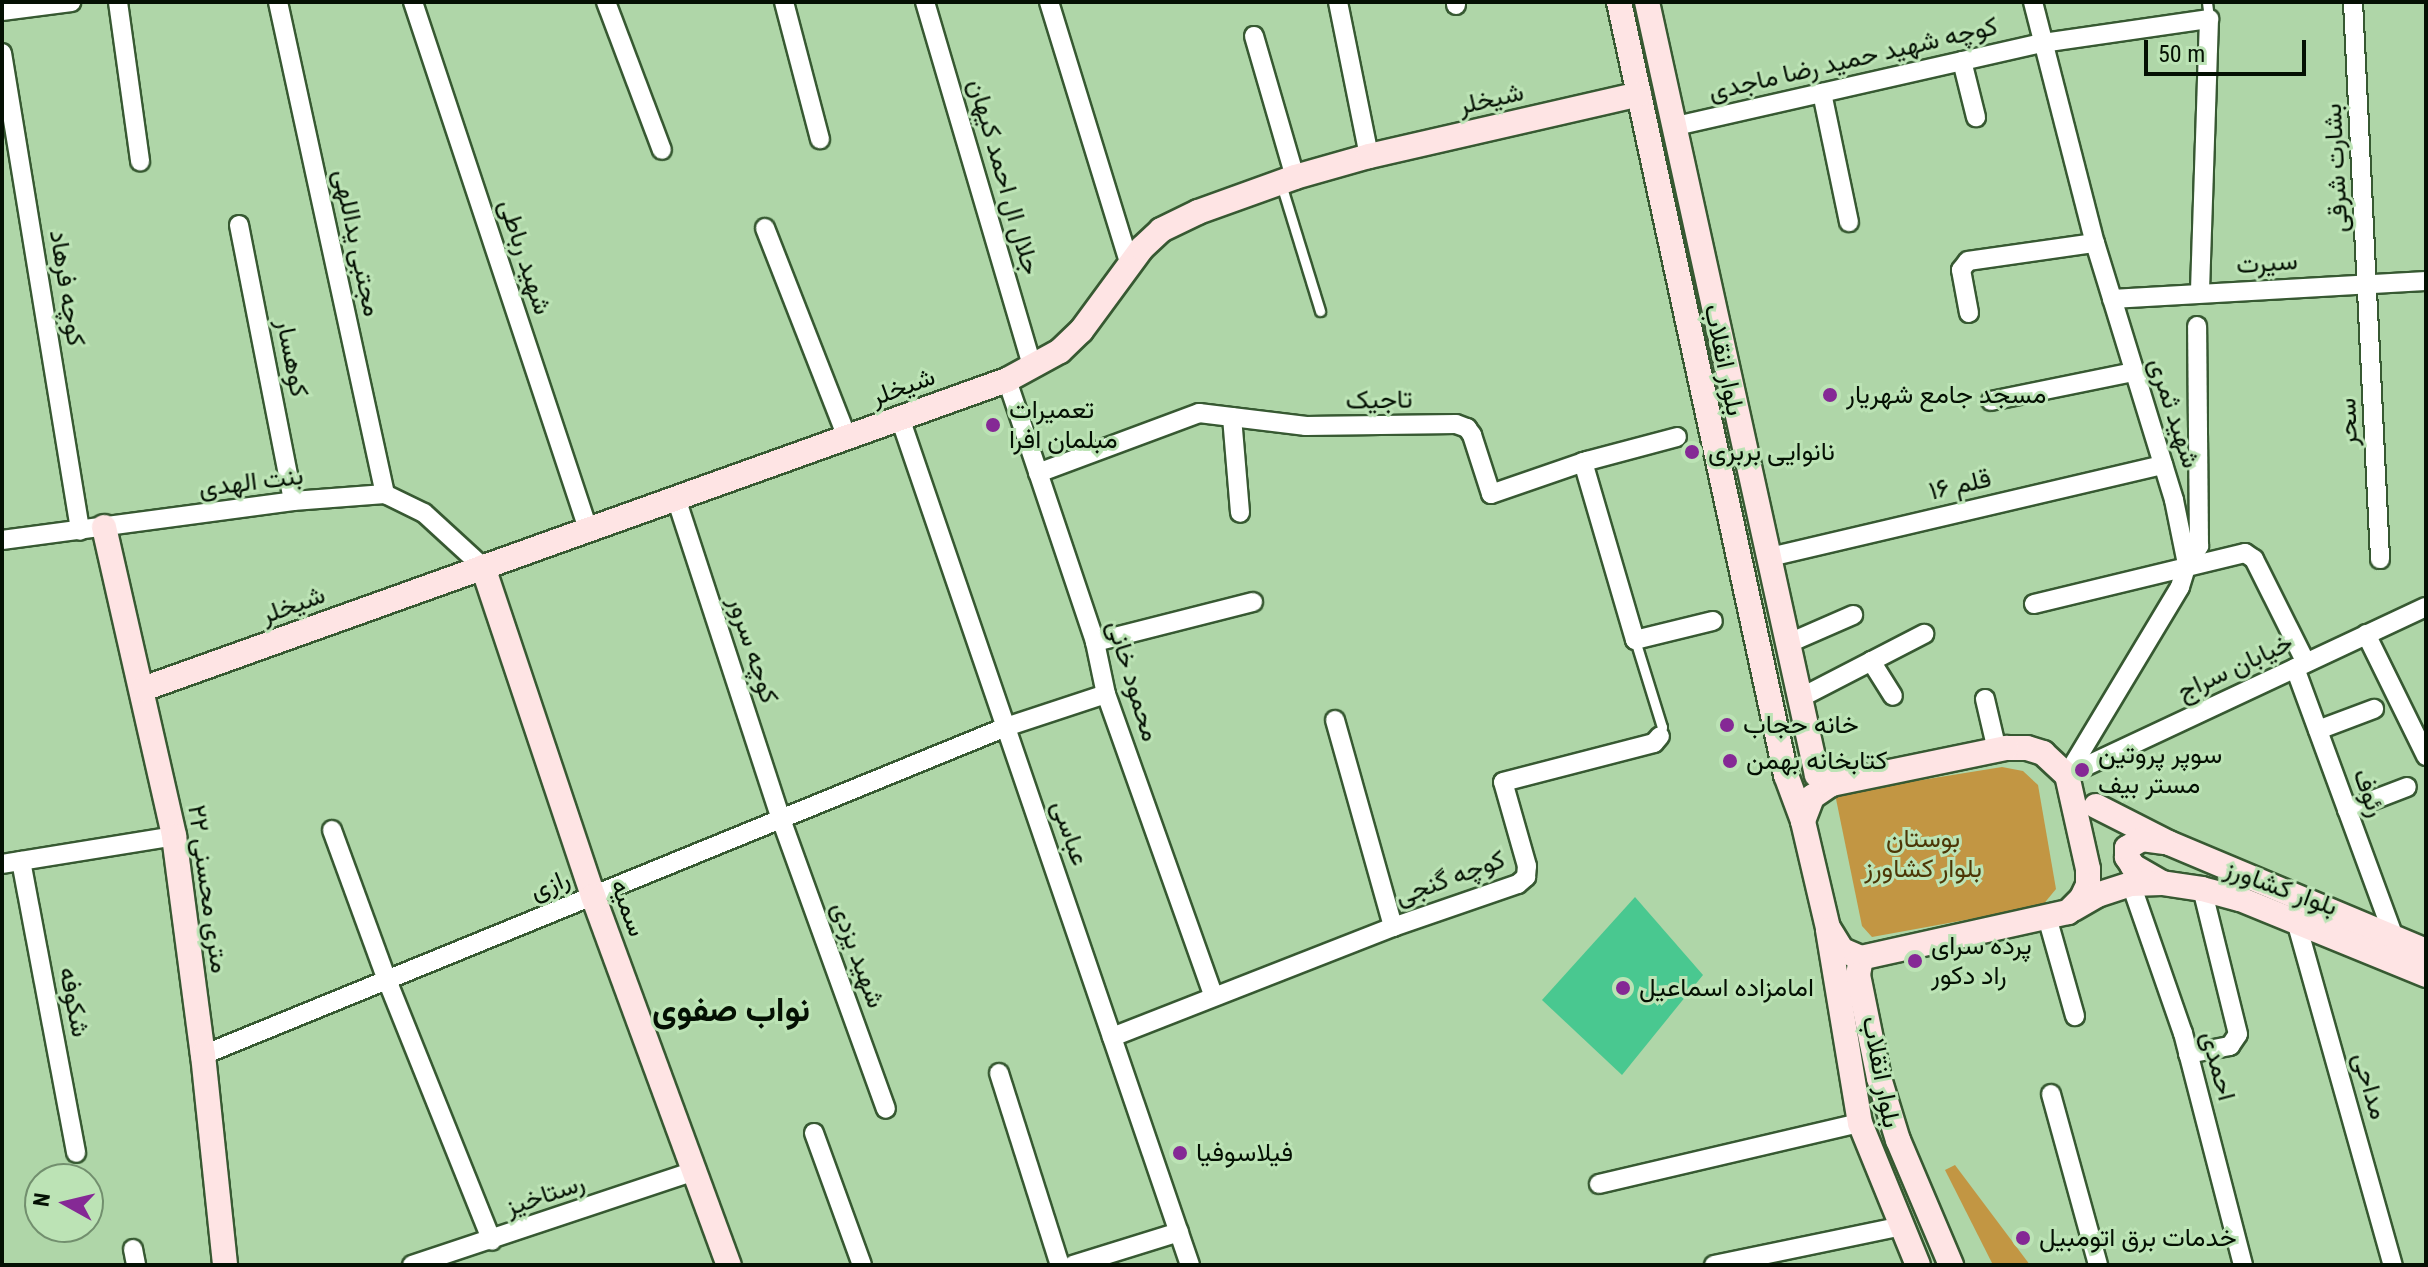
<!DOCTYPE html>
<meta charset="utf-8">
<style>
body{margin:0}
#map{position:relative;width:2428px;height:1267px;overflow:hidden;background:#afd6a8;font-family:"Roboto Condensed",Vazirmatn,sans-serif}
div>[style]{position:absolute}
.green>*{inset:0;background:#c29643}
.building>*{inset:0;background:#49c890}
.roads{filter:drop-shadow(2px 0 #375932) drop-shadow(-2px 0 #375932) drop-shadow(0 2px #375932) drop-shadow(0 -2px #375932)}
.lane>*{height:9px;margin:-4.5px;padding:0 4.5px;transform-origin:4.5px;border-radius:4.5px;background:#fff}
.street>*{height:18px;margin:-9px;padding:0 9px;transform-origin:9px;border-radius:9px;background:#fff}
.secondary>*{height:24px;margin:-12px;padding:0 12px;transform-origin:12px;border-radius:12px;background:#fee4e4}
.dots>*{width:22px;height:22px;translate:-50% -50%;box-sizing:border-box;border:4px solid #bce3b5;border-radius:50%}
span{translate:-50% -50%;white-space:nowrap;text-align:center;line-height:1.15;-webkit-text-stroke:6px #bce3b5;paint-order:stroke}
.street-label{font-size:26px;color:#041003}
.poi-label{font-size:26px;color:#041003}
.left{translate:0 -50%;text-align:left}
.park-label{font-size:26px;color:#4c3606}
.district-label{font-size:34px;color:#041003;font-weight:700}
.frame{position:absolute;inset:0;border:4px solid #041003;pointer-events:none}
.north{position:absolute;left:24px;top:1163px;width:80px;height:80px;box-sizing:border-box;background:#bce3b5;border:2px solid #728f6e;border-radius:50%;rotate:278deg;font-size:22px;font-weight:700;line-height:32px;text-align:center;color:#041003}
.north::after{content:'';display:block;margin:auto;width:28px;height:36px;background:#852995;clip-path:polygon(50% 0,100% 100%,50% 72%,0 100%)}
.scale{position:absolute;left:2144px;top:40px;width:162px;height:36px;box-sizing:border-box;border:4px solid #041003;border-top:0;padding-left:10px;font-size:24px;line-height:28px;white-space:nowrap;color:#041003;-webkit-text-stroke:6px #bce3b5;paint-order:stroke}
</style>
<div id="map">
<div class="green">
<div style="clip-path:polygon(2002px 767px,2023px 771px,2038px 785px,2056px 889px,2042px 906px,1872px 937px,1862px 926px,1835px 794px)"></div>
<div style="clip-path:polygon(1955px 1165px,2030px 1265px,1993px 1265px,1945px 1170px)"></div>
</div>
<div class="building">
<div style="clip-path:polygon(1635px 897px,1703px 975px,1622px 1075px,1542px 1000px)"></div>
</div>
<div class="roads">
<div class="lane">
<div style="left:2207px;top:2px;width:17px;rotate:83deg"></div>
<div style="left:1281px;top:184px;width:133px;rotate:72.9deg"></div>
<div style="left:1635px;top:640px;width:91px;rotate:72.8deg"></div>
<div style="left:1662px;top:727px;width:9px;rotate:103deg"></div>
</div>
<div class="street">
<div style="left:118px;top:2px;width:161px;rotate:82.1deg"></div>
<div style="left:278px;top:2px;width:504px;rotate:77.73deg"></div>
<div style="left:413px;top:2px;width:555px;rotate:71.63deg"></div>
<div style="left:606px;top:2px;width:158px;rotate:69.3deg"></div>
<div style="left:784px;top:2px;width:142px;rotate:75.3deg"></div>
<div style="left:925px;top:2px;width:379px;rotate:73.6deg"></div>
<div style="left:1049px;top:2px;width:275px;rotate:72.9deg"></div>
<div style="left:1338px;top:2px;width:157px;rotate:78.6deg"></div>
<div style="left:1456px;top:2px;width:3px;rotate:90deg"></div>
<div style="left:2033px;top:2px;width:249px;rotate:75.6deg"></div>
<div style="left:2095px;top:243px;width:269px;rotate:72.9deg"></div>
<div style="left:2174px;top:500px;width:65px;rotate:78.5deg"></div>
<div style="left:2187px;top:564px;width:24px;rotate:107deg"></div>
<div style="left:2180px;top:587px;width:219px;rotate:121deg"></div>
<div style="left:2353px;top:2px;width:558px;rotate:87.22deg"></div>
<div style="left:2px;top:11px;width:70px;rotate:-7.4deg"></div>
<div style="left:1254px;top:36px;width:147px;rotate:73.8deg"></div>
<div style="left:2px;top:53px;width:484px;rotate:80.7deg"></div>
<div style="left:1962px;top:61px;width:58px;rotate:76deg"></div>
<div style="left:1822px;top:93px;width:132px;rotate:78.2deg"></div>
<div style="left:1676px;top:126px;width:375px;rotate:-12.8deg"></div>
<div style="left:2042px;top:43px;width:169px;rotate:-8.2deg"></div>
<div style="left:2209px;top:19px;width:274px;rotate:91.9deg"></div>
<div style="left:239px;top:225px;width:281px;rotate:78.9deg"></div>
<div style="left:765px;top:228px;width:225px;rotate:68.6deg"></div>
<div style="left:2112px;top:299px;width:315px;rotate:-3.3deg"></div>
<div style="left:1969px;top:313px;width:44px;rotate:-100.5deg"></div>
<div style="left:1961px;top:270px;width:11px;rotate:-52deg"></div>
<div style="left:1968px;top:261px;width:128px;rotate:-8.1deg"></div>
<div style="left:1007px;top:380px;width:276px;rotate:71.4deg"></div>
<div style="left:1095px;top:642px;width:53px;rotate:78.1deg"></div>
<div style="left:1106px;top:694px;width:319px;rotate:70.4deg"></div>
<div style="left:1991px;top:401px;width:145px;rotate:-11.5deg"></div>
<div style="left:1232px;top:417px;width:96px;rotate:85.2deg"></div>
<div style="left:900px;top:418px;width:895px;rotate:71.1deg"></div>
<div style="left:1583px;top:462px;width:185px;rotate:73.7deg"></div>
<div style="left:1635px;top:640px;width:80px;rotate:-13.7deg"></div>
<div style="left:1038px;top:473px;width:172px;rotate:-20.4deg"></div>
<div style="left:1199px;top:413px;width:108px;rotate:6.9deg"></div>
<div style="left:1306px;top:426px;width:150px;rotate:-0.8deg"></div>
<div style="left:1456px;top:424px;width:12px;rotate:20deg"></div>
<div style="left:1467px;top:428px;width:9px;rotate:54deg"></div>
<div style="left:1472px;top:435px;width:62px;rotate:72.1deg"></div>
<div style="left:1491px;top:494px;width:102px;rotate:-19deg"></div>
<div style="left:1587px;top:461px;width:93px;rotate:-14.9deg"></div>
<div style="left:676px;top:498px;width:338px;rotate:71.9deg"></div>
<div style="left:781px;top:819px;width:308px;rotate:70.1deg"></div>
<div style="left:2px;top:540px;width:294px;rotate:-7.6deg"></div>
<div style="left:293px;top:501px;width:92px;rotate:-4.4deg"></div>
<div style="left:385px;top:494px;width:43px;rotate:26deg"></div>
<div style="left:424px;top:513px;width:80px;rotate:42.5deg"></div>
<div style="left:1770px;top:557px;width:404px;rotate:-13.2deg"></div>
<div style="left:2187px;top:564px;width:22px;rotate:-56deg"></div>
<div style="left:2199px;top:546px;width:220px;rotate:-90.5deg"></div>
<div style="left:2034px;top:604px;width:217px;rotate:-13.6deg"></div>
<div style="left:2245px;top:553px;width:11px;rotate:34deg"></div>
<div style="left:2254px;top:559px;width:116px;rotate:63.4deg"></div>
<div style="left:2366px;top:634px;width:136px;rotate:63.8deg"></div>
<div style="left:1095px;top:642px;width:163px;rotate:-14.2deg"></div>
<div style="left:1789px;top:643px;width:70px;rotate:-23.6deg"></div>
<div style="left:1871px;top:661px;width:41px;rotate:57.8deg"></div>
<div style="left:2295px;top:668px;width:287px;rotate:69.8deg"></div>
<div style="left:1800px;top:698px;width:140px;rotate:-27.3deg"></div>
<div style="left:1985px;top:699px;width:52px;rotate:76.8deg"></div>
<div style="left:1335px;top:720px;width:215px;rotate:74.3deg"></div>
<div style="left:2318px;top:730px;width:60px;rotate:-20.6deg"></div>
<div style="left:2067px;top:775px;width:396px;rotate:-25.1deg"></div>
<div style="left:2347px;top:810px;width:64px;rotate:-21deg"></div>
<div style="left:332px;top:830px;width:160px;rotate:69.9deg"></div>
<div style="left:387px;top:980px;width:281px;rotate:68.1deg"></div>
<div style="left:21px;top:861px;width:297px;rotate:79.3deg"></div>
<div style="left:2px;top:864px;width:174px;rotate:-9.2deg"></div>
<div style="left:2131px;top:884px;width:158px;rotate:70.8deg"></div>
<div style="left:2183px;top:1033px;width:240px;rotate:75.5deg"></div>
<div style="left:2047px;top:917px;width:103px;rotate:74.2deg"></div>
<div style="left:2296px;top:921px;width:357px;rotate:74.3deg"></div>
<div style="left:1112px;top:1037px;width:302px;rotate:-21.4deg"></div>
<div style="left:1393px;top:927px;width:132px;rotate:-19deg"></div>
<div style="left:1518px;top:884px;width:11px;rotate:-41deg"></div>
<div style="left:1526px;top:877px;width:11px;rotate:-85deg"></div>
<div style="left:1527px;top:866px;width:87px;rotate:-105.9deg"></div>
<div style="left:1503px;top:782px;width:156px;rotate:-14.5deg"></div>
<div style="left:1654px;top:743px;width:9px;rotate:-49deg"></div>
<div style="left:2188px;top:1054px;width:43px;rotate:-10.8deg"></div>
<div style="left:2230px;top:1046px;width:14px;rotate:-56deg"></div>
<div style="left:2238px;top:1034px;width:149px;rotate:-103.9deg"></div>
<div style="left:203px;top:1055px;width:867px;rotate:-22.22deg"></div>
<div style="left:1006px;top:727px;width:105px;rotate:-18.3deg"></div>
<div style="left:999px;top:1073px;width:201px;rotate:72.4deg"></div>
<div style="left:2051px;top:1094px;width:177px;rotate:74.6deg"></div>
<div style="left:814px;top:1133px;width:140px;rotate:70deg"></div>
<div style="left:1599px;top:1184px;width:268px;rotate:-13.2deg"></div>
<div style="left:133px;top:1249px;width:16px;rotate:79deg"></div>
<div style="left:412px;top:1265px;width:297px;rotate:-18.4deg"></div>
<div style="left:1073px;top:1265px;width:111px;rotate:-17.3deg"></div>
<div style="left:1714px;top:1265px;width:192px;rotate:-11.7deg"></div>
</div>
<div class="secondary">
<div style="left:1619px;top:2px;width:791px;rotate:77.81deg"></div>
<div style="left:1786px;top:775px;width:49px;rotate:69.7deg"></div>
<div style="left:1647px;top:2px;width:791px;rotate:77.6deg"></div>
<div style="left:1817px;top:775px;width:17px;rotate:33deg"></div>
<div style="left:104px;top:527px;width:317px;rotate:77.2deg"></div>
<div style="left:174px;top:836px;width:221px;rotate:82.5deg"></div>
<div style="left:203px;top:1055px;width:211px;rotate:84deg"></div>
<div style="left:483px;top:567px;width:347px;rotate:71.5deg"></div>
<div style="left:593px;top:896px;width:393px;rotate:69.8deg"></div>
<div style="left:143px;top:689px;width:918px;rotate:-19.68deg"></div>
<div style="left:1007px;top:380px;width:60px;rotate:-28.7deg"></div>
<div style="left:1060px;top:351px;width:29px;rotate:-44deg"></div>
<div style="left:1081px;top:331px;width:103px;rotate:-53.7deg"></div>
<div style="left:1142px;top:248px;width:26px;rotate:-43deg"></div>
<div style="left:1161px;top:230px;width:41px;rotate:-25.9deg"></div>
<div style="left:1198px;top:212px;width:103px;rotate:-19.8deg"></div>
<div style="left:1295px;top:177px;width:77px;rotate:-15.8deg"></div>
<div style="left:1369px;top:156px;width:277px;rotate:-12.9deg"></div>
<div style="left:2006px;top:748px;width:21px"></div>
<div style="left:2027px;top:748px;width:17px;rotate:17deg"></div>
<div style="left:2043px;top:753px;width:33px;rotate:43deg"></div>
<div style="left:2067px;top:775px;width:96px;rotate:77.4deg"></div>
<div style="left:2088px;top:869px;width:16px;rotate:90deg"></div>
<div style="left:2088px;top:885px;width:14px;rotate:115deg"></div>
<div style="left:2082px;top:898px;width:20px;rotate:135deg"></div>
<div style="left:2068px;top:912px;width:212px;rotate:167.5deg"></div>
<div style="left:1861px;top:958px;width:21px;rotate:-157deg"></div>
<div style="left:1842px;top:950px;width:26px;rotate:-122deg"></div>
<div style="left:1828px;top:928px;width:110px;rotate:-103.2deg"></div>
<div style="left:1803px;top:821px;width:26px;rotate:-69deg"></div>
<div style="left:1812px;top:797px;width:23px;rotate:-34deg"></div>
<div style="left:1831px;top:784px;width:179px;rotate:-11.6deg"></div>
<div style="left:2096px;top:806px;width:82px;rotate:26.9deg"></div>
<div style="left:2169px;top:843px;width:279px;rotate:22.8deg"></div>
<div style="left:2162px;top:883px;width:34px;rotate:-150deg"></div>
<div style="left:2133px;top:866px;width:11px;rotate:-124deg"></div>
<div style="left:2127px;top:857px;width:9px;rotate:-90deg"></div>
<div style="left:2127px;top:848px;width:17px;rotate:-31deg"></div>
<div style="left:2142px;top:839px;width:21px;rotate:8deg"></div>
<div style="left:2073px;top:909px;width:28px;rotate:-30deg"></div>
<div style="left:2097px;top:895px;width:36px;rotate:-18deg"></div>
<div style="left:2131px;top:884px;width:31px;rotate:-2deg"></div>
<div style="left:2162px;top:883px;width:40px;rotate:8.5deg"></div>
<div style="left:2202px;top:889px;width:39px;rotate:15deg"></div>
<div style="left:2240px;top:899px;width:201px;rotate:22.2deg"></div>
<div style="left:1828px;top:930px;width:196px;rotate:80.6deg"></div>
<div style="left:1860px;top:1123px;width:153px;rotate:67.8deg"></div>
<div style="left:1861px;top:958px;width:17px;rotate:100deg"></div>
<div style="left:1858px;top:975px;width:105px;rotate:78.5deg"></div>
<div style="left:1879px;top:1078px;width:65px;rotate:73deg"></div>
<div style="left:1898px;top:1140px;width:136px;rotate:67deg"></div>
</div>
</div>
<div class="dots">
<div style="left:1830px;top:395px;background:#852995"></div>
<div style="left:993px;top:425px;background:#852995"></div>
<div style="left:1692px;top:452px;background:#852995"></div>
<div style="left:1727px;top:725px;background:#852995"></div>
<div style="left:1730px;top:761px;background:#852995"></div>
<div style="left:2082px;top:770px;background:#852995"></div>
<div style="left:1915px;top:961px;background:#852995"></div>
<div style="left:1623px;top:988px;background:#852995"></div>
<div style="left:1180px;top:1153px;background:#852995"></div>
<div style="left:2023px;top:1238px;background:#852995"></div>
</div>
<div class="street-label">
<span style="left:1853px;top:59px;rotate:-13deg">کوچه شهید حمید رضا ماجدی</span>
<span style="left:1491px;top:99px;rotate:-13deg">شیخلر</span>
<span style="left:2336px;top:168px;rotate:-93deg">بشارت شرقی</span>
<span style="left:1004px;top:177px;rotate:74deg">جلال ال احمد کیهان</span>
<span style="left:357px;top:243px;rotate:78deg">مجتبی یداللهی</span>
<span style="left:525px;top:257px;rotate:72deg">شهید رباطی</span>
<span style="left:2267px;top:263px;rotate:-4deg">سیرت</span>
<span style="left:67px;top:288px;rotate:81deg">کوچه فرهاد</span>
<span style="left:292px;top:358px;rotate:79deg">کوهسار</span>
<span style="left:1724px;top:360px;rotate:78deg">بلوار انقلاب</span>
<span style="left:903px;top:387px;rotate:-20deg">شیخلر</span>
<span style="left:1379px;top:400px;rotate:-1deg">تاجیک</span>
<span style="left:2174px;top:413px;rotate:72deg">شهید ثمری</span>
<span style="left:2348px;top:422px;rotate:-92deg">سحر</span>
<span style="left:251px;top:482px;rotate:-7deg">بنت الهدی</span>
<span style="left:1960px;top:485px;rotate:-13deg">قلم ۱۶</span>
<span style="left:293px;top:605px;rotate:-20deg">شیخلر</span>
<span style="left:753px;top:650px;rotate:72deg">کوچه سرور</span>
<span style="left:2235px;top:667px;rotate:-25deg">خیابان سراج</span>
<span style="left:1133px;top:681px;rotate:73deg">محمود خانی</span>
<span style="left:2369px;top:793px;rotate:70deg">رئوف</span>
<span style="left:1070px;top:833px;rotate:71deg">عباسی</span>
<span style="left:1450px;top:878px;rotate:-20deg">کوچه گنجی</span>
<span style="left:550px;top:885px;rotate:-22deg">رازی</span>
<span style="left:2281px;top:888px;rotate:20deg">بلوار کشاورز</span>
<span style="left:208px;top:889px;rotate:82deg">۲۲ متری محسنی</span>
<span style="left:628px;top:908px;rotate:70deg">سمیه</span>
<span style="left:858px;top:955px;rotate:70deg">شهید یزدی</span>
<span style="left:74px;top:1002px;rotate:79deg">شکوفه</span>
<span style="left:2218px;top:1066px;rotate:75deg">احمدی</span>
<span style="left:1881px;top:1072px;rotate:79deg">بلوار انقلاب</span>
<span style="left:2370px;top:1086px;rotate:74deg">مداحی</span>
<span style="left:545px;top:1195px;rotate:-19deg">رستاخیز</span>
</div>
<div class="poi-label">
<span class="left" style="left:1846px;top:395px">مسجد جامع شهریار</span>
<span class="left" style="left:1009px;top:425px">تعمیرات<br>مبلمان افرا</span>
<span class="left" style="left:1708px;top:452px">نانوایی بربری</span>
<span class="left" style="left:1743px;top:725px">خانه حجاب</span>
<span class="left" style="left:2098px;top:770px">سوپر پروتین<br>مستر بیف</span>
<span class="left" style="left:1746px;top:761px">کتابخانه بهمن</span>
<span class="left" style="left:1931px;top:961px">پرده سرای<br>راد دکور</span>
<span class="left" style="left:1639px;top:988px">امامزاده اسماعیل</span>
<span class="left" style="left:1196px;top:1153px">فیلاسوفیا</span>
<span class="left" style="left:2039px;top:1238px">خدمات برق اتومبیل</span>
</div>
<div class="park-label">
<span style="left:1923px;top:854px">بوستان<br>بلوار کشاورز</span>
</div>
<div class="district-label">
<span style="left:731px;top:1010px">نواب صفوی</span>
</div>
<div class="frame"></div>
<div class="north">N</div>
<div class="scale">50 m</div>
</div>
